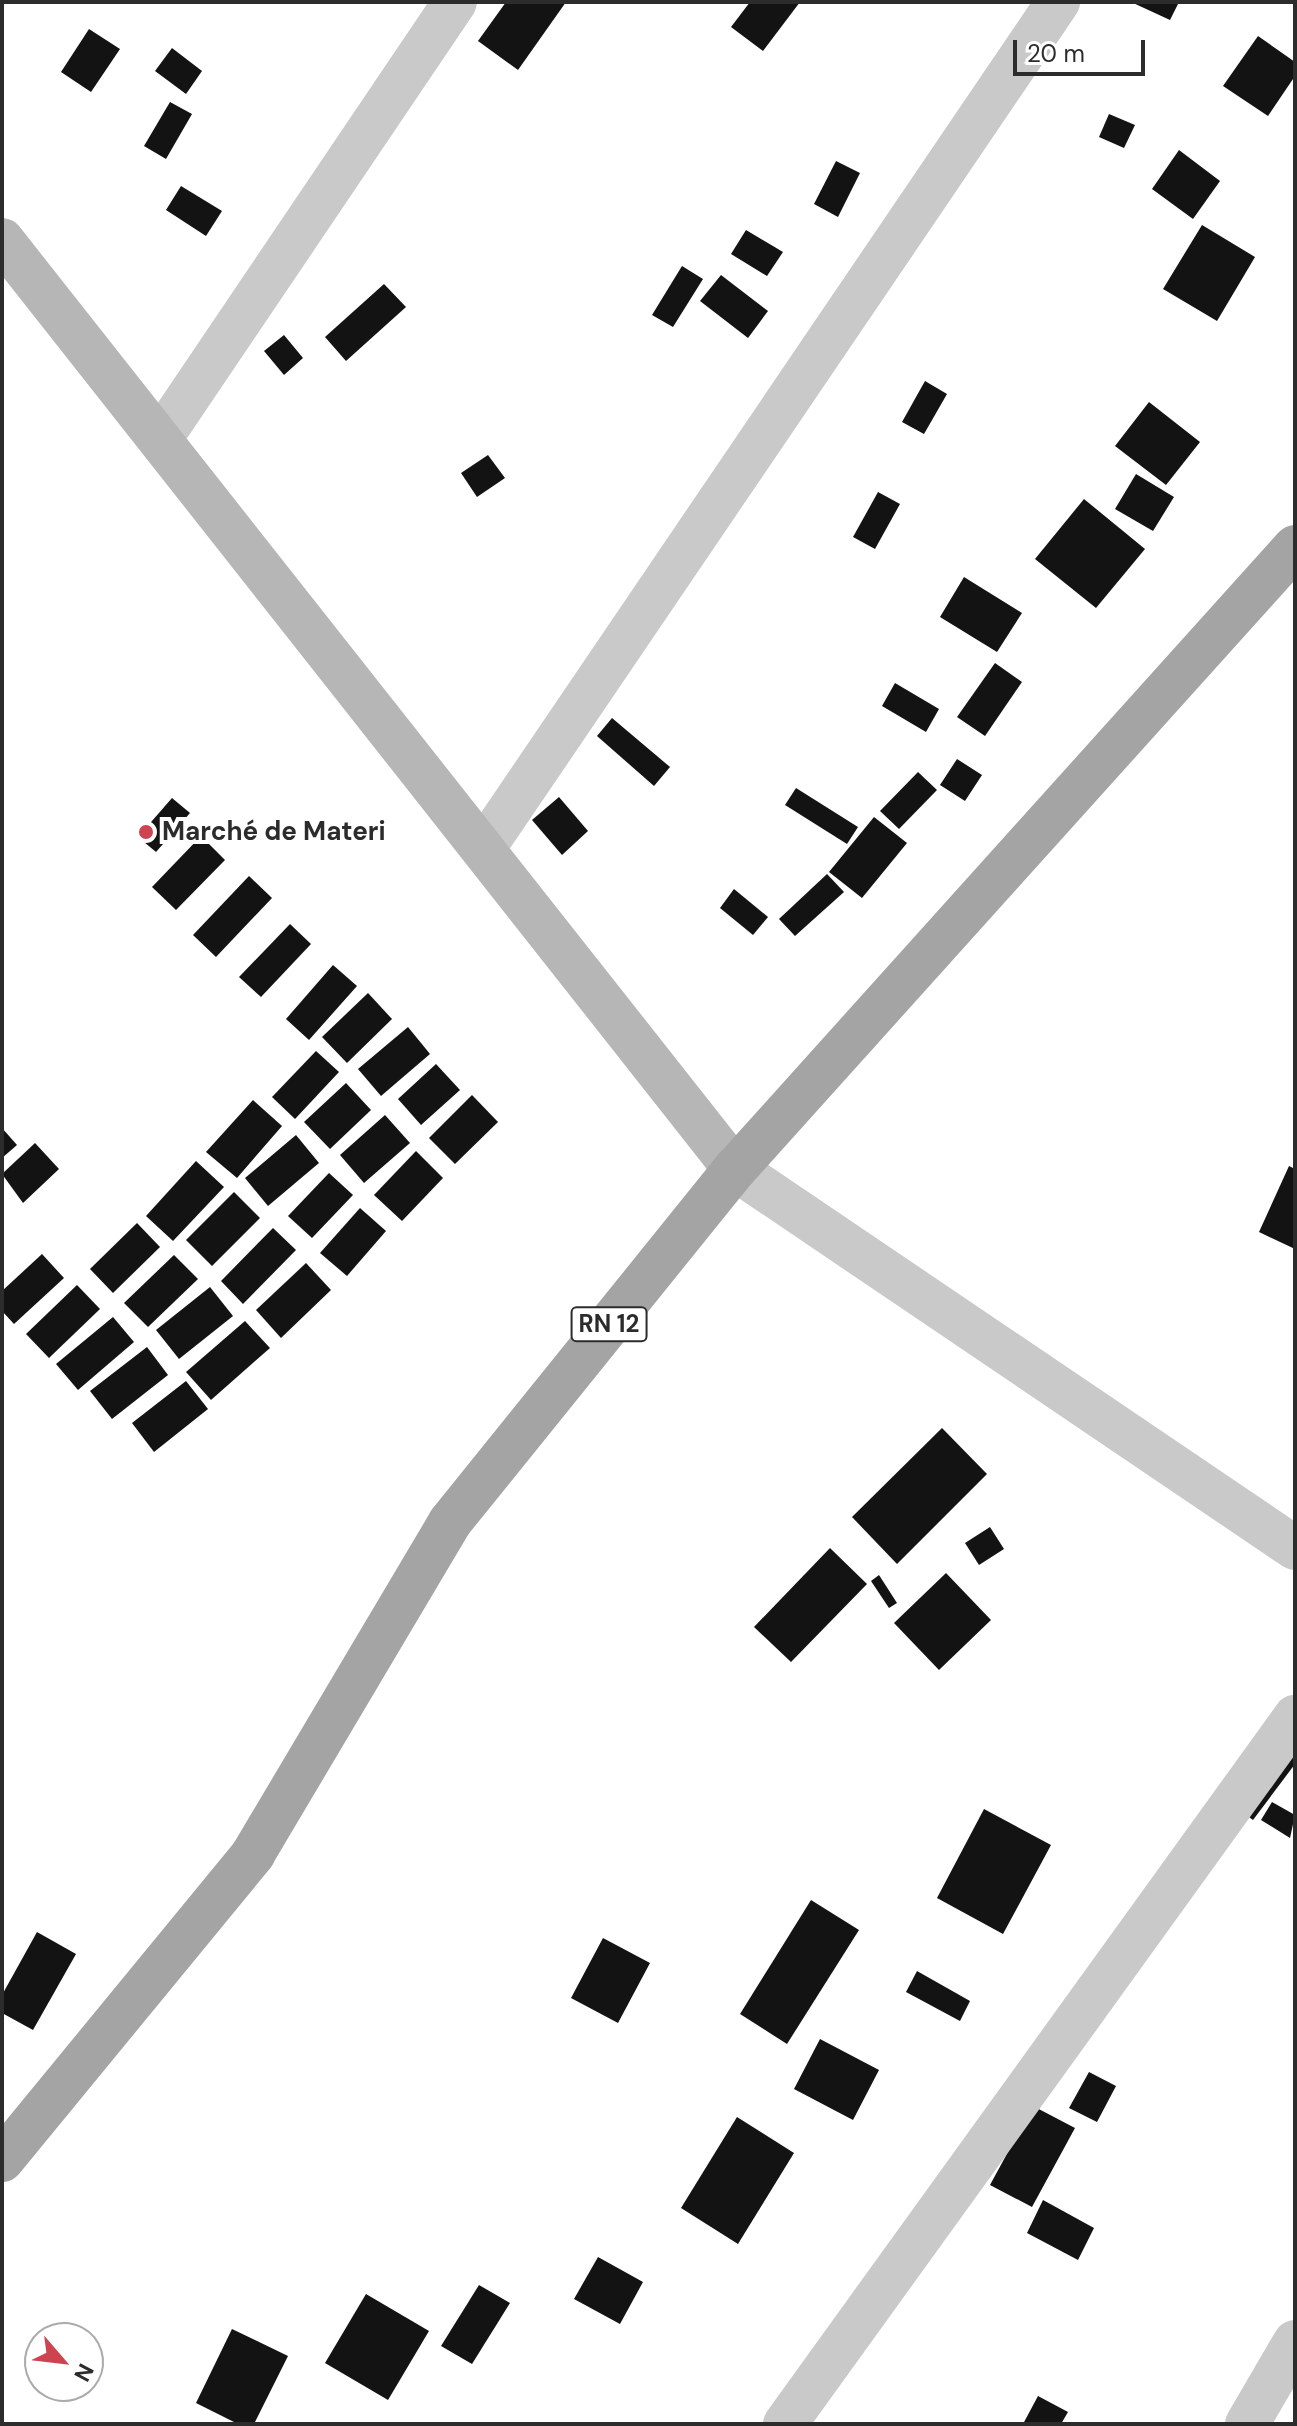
<!DOCTYPE html>
<meta charset="utf-8">
<style>
body{margin:0}
#map{position:relative;width:1297px;height:2426px;overflow:hidden;background:#fff;font-family:"DM Sans",sans-serif}
div>[style]{position:absolute}
.building>*{inset:0;background:#131313}
.street>*{height:44px;margin:-22px;padding:0 22px;transform-origin:22px;border-radius:22px;background:#c9c9c9}
.secondary>*{height:44px;margin:-22px;padding:0 22px;transform-origin:22px;border-radius:22px;background:#b6b6b6}
.primary>*{height:44px;margin:-22px;padding:0 22px;transform-origin:22px;border-radius:22px;background:#a4a4a4}
.dots>*{width:22px;height:22px;translate:-50% -50%;box-sizing:border-box;border:4px solid #fff;border-radius:50%}
span{translate:-50% -50%;white-space:nowrap;text-align:center;line-height:1.15;-webkit-text-stroke:8px #fff;paint-order:stroke}
.shield-label span{padding:2px 6px;background:#fff;border:2px solid;border-radius:6px;-webkit-text-stroke-width:0}
.shield-label{font-size:24px;color:#2c2c2c;font-weight:700}
.poi-label{font-size:26px;color:#2c2c2c;font-weight:700}
.left{translate:0 -50%;text-align:left}
.frame{position:absolute;inset:0;border:4px solid #2c2c2c;pointer-events:none}
.north{position:absolute;left:24px;top:2322px;width:80px;height:80px;box-sizing:border-box;background:#fff;border:2px solid #ababab;border-radius:50%;rotate:118deg;font-size:22px;font-weight:700;line-height:32px;text-align:center;color:#2c2c2c}
.north::after{content:'';display:block;margin:auto;width:28px;height:36px;background:#ce4350;clip-path:polygon(50% 0,100% 100%,50% 72%,0 100%)}
.scale{position:absolute;left:1013px;top:40px;width:132px;height:36px;box-sizing:border-box;border:4px solid #2c2c2c;border-top:0;padding-left:10px;font-size:24px;line-height:28px;white-space:nowrap;color:#2c2c2c;-webkit-text-stroke:6px #fff;paint-order:stroke}
</style>
<div id="map">
<div class="building">
<div style="clip-path:polygon(506px 2px,566px 2px,518px 70px,478px 41px)"></div>
<div style="clip-path:polygon(750px 2px,800px 2px,763px 51px,731px 27px)"></div>
<div style="clip-path:polygon(1131px 2px,1179px 2px,1170px 20px)"></div>
<div style="clip-path:polygon(89px 29px,120px 49px,91px 92px,61px 72px)"></div>
<div style="clip-path:polygon(1258px 36px,1295px 62px,1295px 76px,1268px 116px,1223px 86px)"></div>
<div style="clip-path:polygon(172px 48px,202px 71px,186px 94px,155px 71px)"></div>
<div style="clip-path:polygon(170px 102px,192px 114px,166px 159px,144px 146px)"></div>
<div style="clip-path:polygon(1109px 114px,1135px 125px,1124px 148px,1099px 137px)"></div>
<div style="clip-path:polygon(1179px 150px,1220px 181px,1193px 219px,1152px 189px)"></div>
<div style="clip-path:polygon(836px 161px,860px 173px,838px 217px,814px 204px)"></div>
<div style="clip-path:polygon(181px 186px,222px 211px,206px 236px,166px 210px)"></div>
<div style="clip-path:polygon(1202px 225px,1255px 257px,1217px 321px,1163px 289px)"></div>
<div style="clip-path:polygon(746px 230px,783px 252px,767px 276px,731px 254px)"></div>
<div style="clip-path:polygon(682px 266px,703px 279px,673px 327px,652px 315px)"></div>
<div style="clip-path:polygon(721px 275px,768px 311px,748px 338px,700px 301px)"></div>
<div style="clip-path:polygon(384px 284px,406px 307px,346px 361px,325px 337px)"></div>
<div style="clip-path:polygon(284px 335px,303px 358px,284px 375px,264px 351px)"></div>
<div style="clip-path:polygon(925px 381px,947px 394px,924px 434px,902px 422px)"></div>
<div style="clip-path:polygon(1149px 402px,1200px 442px,1166px 485px,1115px 446px)"></div>
<div style="clip-path:polygon(488px 455px,505px 478px,477px 497px,461px 473px)"></div>
<div style="clip-path:polygon(1136px 474px,1174px 497px,1153px 531px,1115px 509px)"></div>
<div style="clip-path:polygon(878px 492px,900px 504px,875px 549px,853px 537px)"></div>
<div style="clip-path:polygon(1084px 499px,1145px 549px,1096px 608px,1035px 559px)"></div>
<div style="clip-path:polygon(964px 577px,1022px 613px,997px 652px,940px 617px)"></div>
<div style="clip-path:polygon(995px 663px,1022px 682px,985px 736px,957px 717px)"></div>
<div style="clip-path:polygon(895px 683px,939px 709px,926px 732px,882px 706px)"></div>
<div style="clip-path:polygon(612px 718px,670px 767px,654px 786px,597px 736px)"></div>
<div style="clip-path:polygon(957px 759px,982px 775px,965px 801px,940px 785px)"></div>
<div style="clip-path:polygon(918px 772px,937px 790px,899px 829px,880px 811px)"></div>
<div style="clip-path:polygon(796px 788px,858px 827px,847px 844px,785px 805px)"></div>
<div style="clip-path:polygon(559px 797px,588px 831px,562px 855px,532px 820px)"></div>
<div style="clip-path:polygon(172px 798px,190px 813px,156px 852px,138px 837px)"></div>
<div style="clip-path:polygon(874px 817px,907px 843px,862px 898px,829px 872px)"></div>
<div style="clip-path:polygon(201px 836px,225px 860px,176px 910px,152px 887px)"></div>
<div style="clip-path:polygon(827px 874px,844px 892px,795px 936px,779px 919px)"></div>
<div style="clip-path:polygon(249px 876px,272px 898px,216px 957px,193px 935px)"></div>
<div style="clip-path:polygon(734px 889px,768px 917px,753px 935px,720px 908px)"></div>
<div style="clip-path:polygon(290px 924px,311px 944px,261px 997px,239px 977px)"></div>
<div style="clip-path:polygon(333px 965px,357px 986px,309px 1040px,286px 1019px)"></div>
<div style="clip-path:polygon(368px 993px,392px 1019px,347px 1063px,322px 1037px)"></div>
<div style="clip-path:polygon(408px 1027px,430px 1054px,381px 1096px,358px 1069px)"></div>
<div style="clip-path:polygon(316px 1051px,339px 1072px,295px 1119px,272px 1097px)"></div>
<div style="clip-path:polygon(436px 1064px,460px 1090px,421px 1125px,398px 1099px)"></div>
<div style="clip-path:polygon(346px 1083px,371px 1110px,330px 1149px,304px 1122px)"></div>
<div style="clip-path:polygon(472px 1095px,498px 1122px,455px 1164px,429px 1138px)"></div>
<div style="clip-path:polygon(253px 1100px,282px 1126px,237px 1178px,206px 1152px)"></div>
<div style="clip-path:polygon(385px 1115px,410px 1143px,364px 1183px,340px 1155px)"></div>
<div style="clip-path:polygon(2px 1128px,17px 1145px,2px 1158px)"></div>
<div style="clip-path:polygon(296px 1135px,319px 1163px,268px 1206px,245px 1178px)"></div>
<div style="clip-path:polygon(35px 1143px,59px 1169px,23px 1203px,2px 1174px)"></div>
<div style="clip-path:polygon(416px 1151px,443px 1178px,402px 1221px,374px 1195px)"></div>
<div style="clip-path:polygon(196px 1161px,224px 1187px,173px 1241px,146px 1216px)"></div>
<div style="clip-path:polygon(1289px 1166px,1295px 1169px,1295px 1249px,1259px 1232px)"></div>
<div style="clip-path:polygon(329px 1173px,353px 1195px,312px 1238px,288px 1216px)"></div>
<div style="clip-path:polygon(234px 1192px,260px 1218px,212px 1266px,186px 1240px)"></div>
<div style="clip-path:polygon(360px 1208px,386px 1231px,347px 1276px,320px 1253px)"></div>
<div style="clip-path:polygon(137px 1223px,160px 1247px,113px 1293px,90px 1269px)"></div>
<div style="clip-path:polygon(273px 1228px,296px 1250px,243px 1304px,221px 1281px)"></div>
<div style="clip-path:polygon(42px 1254px,64px 1278px,14px 1324px,2px 1311px,2px 1291px)"></div>
<div style="clip-path:polygon(174px 1255px,198px 1279px,148px 1327px,124px 1303px)"></div>
<div style="clip-path:polygon(306px 1263px,331px 1290px,281px 1338px,256px 1310px)"></div>
<div style="clip-path:polygon(77px 1285px,100px 1309px,49px 1358px,26px 1334px)"></div>
<div style="clip-path:polygon(210px 1287px,233px 1316px,179px 1359px,156px 1330px)"></div>
<div style="clip-path:polygon(113px 1317px,134px 1342px,78px 1390px,56px 1364px)"></div>
<div style="clip-path:polygon(245px 1321px,270px 1348px,211px 1400px,186px 1372px)"></div>
<div style="clip-path:polygon(147px 1347px,168px 1375px,112px 1419px,90px 1391px)"></div>
<div style="clip-path:polygon(186px 1381px,208px 1409px,154px 1452px,132px 1423px)"></div>
<div style="clip-path:polygon(942px 1428px,987px 1474px,897px 1564px,852px 1517px)"></div>
<div style="clip-path:polygon(990px 1527px,1004px 1549px,979px 1565px,965px 1543px)"></div>
<div style="clip-path:polygon(830px 1548px,867px 1584px,791px 1662px,754px 1627px)"></div>
<div style="clip-path:polygon(946px 1573px,991px 1620px,939px 1670px,894px 1623px)"></div>
<div style="clip-path:polygon(879px 1575px,897px 1603px,889px 1608px,871px 1581px)"></div>
<div style="clip-path:polygon(1295px 1726px,1295px 1764px,1253px 1820px,1235px 1807px)"></div>
<div style="clip-path:polygon(1272px 1802px,1295px 1815px,1290px 1838px,1261px 1820px)"></div>
<div style="clip-path:polygon(984px 1809px,1051px 1845px,1003px 1934px,937px 1898px)"></div>
<div style="clip-path:polygon(811px 1900px,859px 1930px,787px 2044px,740px 2014px)"></div>
<div style="clip-path:polygon(37px 1932px,76px 1954px,33px 2030px,2px 2013px,2px 1995px)"></div>
<div style="clip-path:polygon(603px 1938px,650px 1963px,618px 2023px,571px 1998px)"></div>
<div style="clip-path:polygon(917px 1971px,970px 2001px,960px 2021px,906px 1992px)"></div>
<div style="clip-path:polygon(820px 2039px,879px 2070px,853px 2120px,794px 2089px)"></div>
<div style="clip-path:polygon(1089px 2072px,1116px 2086px,1097px 2122px,1069px 2108px)"></div>
<div style="clip-path:polygon(1033px 2106px,1075px 2128px,1032px 2207px,990px 2185px)"></div>
<div style="clip-path:polygon(737px 2117px,794px 2153px,738px 2244px,681px 2208px)"></div>
<div style="clip-path:polygon(1043px 2200px,1094px 2228px,1078px 2260px,1027px 2233px)"></div>
<div style="clip-path:polygon(598px 2257px,643px 2282px,620px 2324px,574px 2299px)"></div>
<div style="clip-path:polygon(479px 2285px,510px 2303px,472px 2364px,441px 2346px)"></div>
<div style="clip-path:polygon(366px 2294px,429px 2331px,388px 2400px,325px 2363px)"></div>
<div style="clip-path:polygon(232px 2329px,288px 2356px,254px 2424px,238px 2424px,196px 2403px)"></div>
<div style="clip-path:polygon(1038px 2396px,1068px 2412px,1061px 2424px,1023px 2424px)"></div>
</div>
<div class="street">
<div style="left:160px;top:439px;width:527px;rotate:-55.98deg"></div>
<div style="left:483px;top:849px;width:1024px;rotate:-55.83deg"></div>
<div style="left:735px;top:1169px;width:676px;rotate:34.09deg"></div>
<div style="left:785px;top:2424px;width:872px;rotate:-54.19deg"></div>
<div style="left:1247px;top:2424px;width:95px;rotate:-59.7deg"></div>
</div>
<div class="secondary">
<div style="left:2px;top:240px;width:1183px;rotate:51.73deg"></div>
</div>
<div class="primary">
<div style="left:2px;top:2160px;width:396px;rotate:-50.6deg"></div>
<div style="left:253px;top:1854px;width:386px;rotate:-59.3deg"></div>
<div style="left:450px;top:1522px;width:454px;rotate:-51.1deg"></div>
<div style="left:735px;top:1169px;width:837px;rotate:-48deg"></div>
</div>
<div class="dots">
<div style="left:146px;top:832px;background:#ce4350"></div>
</div>
<div class="shield-label">
<span style="left:609px;top:1324px">RN 12</span>
</div>
<div class="poi-label">
<span class="left" style="left:162px;top:832px">Marché de Materi</span>
</div>
<div class="frame"></div>
<div class="north">N</div>
<div class="scale">20 m</div>
</div>
